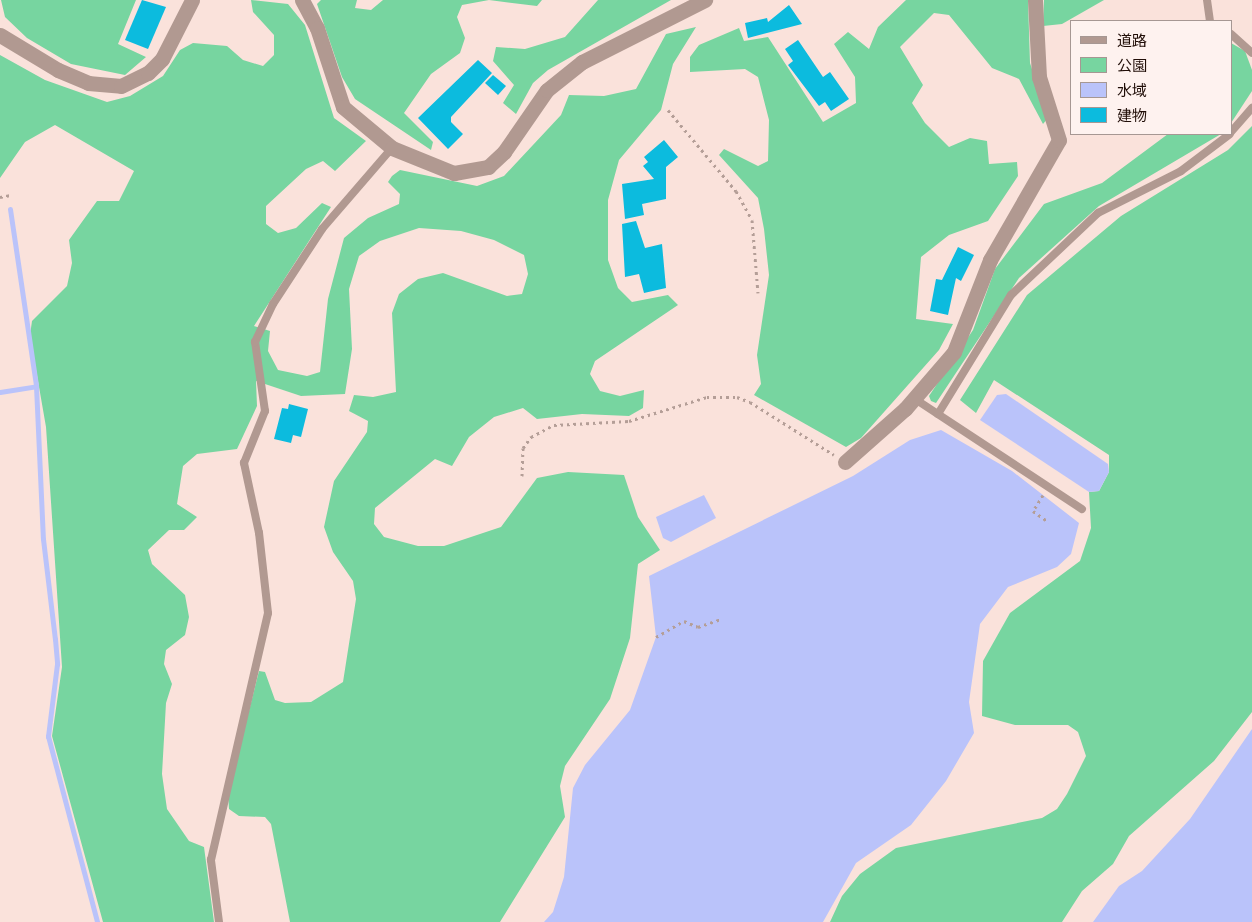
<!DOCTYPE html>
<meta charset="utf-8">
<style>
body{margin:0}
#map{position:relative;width:1252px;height:922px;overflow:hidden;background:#fae2db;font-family:Quicksand,"Noto Sans JP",sans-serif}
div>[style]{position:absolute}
.green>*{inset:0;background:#77d5a0}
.water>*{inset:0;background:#bac3fa}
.stream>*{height:5px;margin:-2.5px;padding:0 2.5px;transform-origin:2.5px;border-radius:2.5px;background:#bac3fa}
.building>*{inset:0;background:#0cbbde}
.path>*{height:3px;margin-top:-1.5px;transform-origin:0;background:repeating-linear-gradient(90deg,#b49e97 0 2.5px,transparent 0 6.5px)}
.service>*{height:8px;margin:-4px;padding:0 4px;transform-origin:4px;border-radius:4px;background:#b19991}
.minor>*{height:15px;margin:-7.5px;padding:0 7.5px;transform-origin:7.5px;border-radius:7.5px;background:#b19991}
span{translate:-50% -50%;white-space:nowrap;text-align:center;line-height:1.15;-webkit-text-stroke:4px #fef2ef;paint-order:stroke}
.legend{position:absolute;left:1070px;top:20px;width:162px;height:115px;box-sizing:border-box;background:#fef2ef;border:1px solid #a69793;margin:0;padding:6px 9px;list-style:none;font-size:15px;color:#210e08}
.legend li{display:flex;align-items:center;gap:10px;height:25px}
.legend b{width:25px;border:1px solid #a69793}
</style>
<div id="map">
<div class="green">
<div style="clip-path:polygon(1px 0,136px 0,118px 44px,146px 57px,125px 75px,71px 64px,27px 38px,5px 17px)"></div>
<div style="clip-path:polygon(251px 0,288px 4px,305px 25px,334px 118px,366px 141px,335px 171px,323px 161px,306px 169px,266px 206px,266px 224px,278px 233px,296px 228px,322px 203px,331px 207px,254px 326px,270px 331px,268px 351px,278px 370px,307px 376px,320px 372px,328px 299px,344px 238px,368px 218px,399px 204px,400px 194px,388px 182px,392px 176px,400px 170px,477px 186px,504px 176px,561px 115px,569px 95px,604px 96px,636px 89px,666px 34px,696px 27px,673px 64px,661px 110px,619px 160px,608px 200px,608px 260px,618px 288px,632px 302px,668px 295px,678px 305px,595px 361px,590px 374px,600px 391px,620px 396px,644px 390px,643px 408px,629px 416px,582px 414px,537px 419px,523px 408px,494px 417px,469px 437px,452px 466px,435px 459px,375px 508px,374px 524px,384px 537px,418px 546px,444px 546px,501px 527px,537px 478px,568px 472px,624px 475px,638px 517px,660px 550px,638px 564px,630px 638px,610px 699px,565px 766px,560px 786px,565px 817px,500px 922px,290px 922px,271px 824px,265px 817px,239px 816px,229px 809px,228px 794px,259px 671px,265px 672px,275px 700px,285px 703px,311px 702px,343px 682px,356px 599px,353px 581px,333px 552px,324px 527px,334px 481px,367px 432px,368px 421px,349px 411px,354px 395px,373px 397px,396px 392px,392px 313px,399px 294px,418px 279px,443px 273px,507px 296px,522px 294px,528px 274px,524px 255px,494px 240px,461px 231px,419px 228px,380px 241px,359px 256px,349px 289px,352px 349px,345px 394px,301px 396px,256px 381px,257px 406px,237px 449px,197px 454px,183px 466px,177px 504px,197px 517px,184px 530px,169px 530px,148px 550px,152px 564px,185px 595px,189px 617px,185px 635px,166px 650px,164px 664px,172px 684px,166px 703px,162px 774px,167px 809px,189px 841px,204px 847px,214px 922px,103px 922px,52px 736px,62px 667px,46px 427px,30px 335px,32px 321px,67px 286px,72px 263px,69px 240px,97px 201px,119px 201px,134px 171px,55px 125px,25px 142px,0 178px,0 55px,45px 80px,107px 102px,130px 96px,163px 76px,180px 50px,193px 43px,227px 46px,243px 60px,263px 66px,274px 55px,274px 35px,253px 12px)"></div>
<div style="clip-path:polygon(321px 0,357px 0,355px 8px,371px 10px,383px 0,542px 0,537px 6px,489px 0,462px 5px,457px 17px,465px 38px,460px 53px,431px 74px,404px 113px,433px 142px,431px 150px,355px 99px,342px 77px,317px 4px)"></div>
<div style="clip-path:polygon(598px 0,671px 0,548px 70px,533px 83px,516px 114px,503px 103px,514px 85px,493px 61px,496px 47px,525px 49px,565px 37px)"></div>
<div style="clip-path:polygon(906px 0,1028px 0,1030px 63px,1048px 118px,1043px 124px,1019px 79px,992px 68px,949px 15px,934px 13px,900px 47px,923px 85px,912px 103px,925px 123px,949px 147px,970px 138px,987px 141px,989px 164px,1017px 162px,1018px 176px,988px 221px,949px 235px,921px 257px,916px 319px,953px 324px,939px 350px,861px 438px,846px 447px,754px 395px,761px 384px,757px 355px,769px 275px,764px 229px,758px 198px,719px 155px,724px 149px,758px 166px,768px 161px,769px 120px,758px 77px,745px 69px,690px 72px,690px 57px,699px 45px,739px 28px,744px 41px,768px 37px,823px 122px,856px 103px,855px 77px,834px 44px,848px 32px,869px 49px,878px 27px)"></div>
<div style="clip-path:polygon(1044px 0,1104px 0,1062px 24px,1043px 26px)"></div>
<div style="clip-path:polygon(1231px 43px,1245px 51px,1252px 70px,1252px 91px,1231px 123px)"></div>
<div style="clip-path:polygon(1252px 126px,1252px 712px,1214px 761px,1129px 836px,1113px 864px,1082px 891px,1062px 922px,830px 922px,842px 896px,860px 874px,896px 848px,1042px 818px,1057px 809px,1067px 794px,1086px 756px,1078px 732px,1068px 725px,1015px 725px,982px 716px,983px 661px,1010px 613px,1080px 561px,1091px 528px,1089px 492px,1099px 491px,1109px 472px,1109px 455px,994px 380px,976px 413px,960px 400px,1027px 295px,1121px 216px,1228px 150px)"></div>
<div style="clip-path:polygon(1168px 134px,1221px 134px,1099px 206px,1019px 278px,936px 403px,931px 401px,929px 396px,973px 330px,995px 269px,1044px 204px,1102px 183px)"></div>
</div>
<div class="water">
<div style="clip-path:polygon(1006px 394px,1108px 464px,1109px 472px,1099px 491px,1089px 492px,980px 420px,997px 395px)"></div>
<div style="clip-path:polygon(941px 430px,1012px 471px,1079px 523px,1071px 554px,1057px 567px,1008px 587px,980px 624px,969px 702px,974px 733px,946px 781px,911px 825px,856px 863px,823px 922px,544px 922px,553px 912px,564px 877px,573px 788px,585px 765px,630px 710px,656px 637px,649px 576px,853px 476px,910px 440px)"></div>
<div style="clip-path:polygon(704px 495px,716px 518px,671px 542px,663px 538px,656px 517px)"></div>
<div style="clip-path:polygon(1252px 729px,1252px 922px,1093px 922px,1119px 886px,1142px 871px,1190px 819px)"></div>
</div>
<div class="stream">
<div style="left:10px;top:209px;width:179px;rotate:81.6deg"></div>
<div style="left:36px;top:386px;width:153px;rotate:87.4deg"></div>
<div style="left:43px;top:539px;width:101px;rotate:83.2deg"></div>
<div style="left:55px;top:639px;width:25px;rotate:85deg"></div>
<div style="left:57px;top:664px;width:73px;rotate:97.1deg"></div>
<div style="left:48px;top:736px;width:192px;rotate:75.2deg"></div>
<div style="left:0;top:392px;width:36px;rotate:-9deg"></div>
</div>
<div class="building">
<div style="clip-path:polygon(142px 0,166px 7px,148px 49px,125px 40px)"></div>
<div style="clip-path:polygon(789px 5px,802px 24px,748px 38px,745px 23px,767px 18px,768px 22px)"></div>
<div style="clip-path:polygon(798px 40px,823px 77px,830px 72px,849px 99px,831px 111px,825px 102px,819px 106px,788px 65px,793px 61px,785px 49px)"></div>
<div style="clip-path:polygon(478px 60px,492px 73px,451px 117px,451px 122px,463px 134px,448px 149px,418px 118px)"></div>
<div style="clip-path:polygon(493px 75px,506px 86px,498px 95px,485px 83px)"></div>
<div style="clip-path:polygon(664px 140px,678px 157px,666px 167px,666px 199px,642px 204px,644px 215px,625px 219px,622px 184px,654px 179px,643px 166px,648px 162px,644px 157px)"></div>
<div style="clip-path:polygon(636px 221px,645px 248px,662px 244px,666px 288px,644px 293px,639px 274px,625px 277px,622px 224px)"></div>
<div style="clip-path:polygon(958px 247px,974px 255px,961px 281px,956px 278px,948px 315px,930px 311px,936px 279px,942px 280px)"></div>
<div style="clip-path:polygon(289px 404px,308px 409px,301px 437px,293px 435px,291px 443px,274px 439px,282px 408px,288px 409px)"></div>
</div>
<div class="path">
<div style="left:668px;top:110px;width:106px;rotate:50deg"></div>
<div style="left:736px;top:191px;width:33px;rotate:61deg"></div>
<div style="left:752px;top:220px;width:73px;rotate:85.3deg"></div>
<div style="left:0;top:197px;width:11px;rotate:-10deg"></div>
<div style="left:522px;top:476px;width:28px;rotate:-88deg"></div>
<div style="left:523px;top:448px;width:14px;rotate:-54deg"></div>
<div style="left:531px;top:437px;width:26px;rotate:-28deg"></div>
<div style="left:554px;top:425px;width:75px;rotate:-3.1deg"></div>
<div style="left:629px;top:421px;width:82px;rotate:-17.1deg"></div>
<div style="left:707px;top:397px;width:30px"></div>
<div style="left:737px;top:397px;width:14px;rotate:21deg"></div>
<div style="left:750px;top:402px;width:99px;rotate:32.2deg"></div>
<div style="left:1043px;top:495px;width:19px;rotate:122deg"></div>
<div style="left:1033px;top:511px;width:19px;rotate:35deg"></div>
<div style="left:656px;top:637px;width:32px;rotate:-30deg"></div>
<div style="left:684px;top:621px;width:15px;rotate:23deg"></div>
<div style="left:698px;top:627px;width:24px;rotate:-19deg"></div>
</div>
<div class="service">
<div style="left:1207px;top:0;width:21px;rotate:82deg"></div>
<div style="left:1231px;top:34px;width:28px;rotate:42deg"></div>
<div style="left:1231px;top:132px;width:32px;rotate:-49deg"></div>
<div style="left:915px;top:399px;width:200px;rotate:33.4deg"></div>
<div style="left:938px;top:414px;width:140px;rotate:-58.5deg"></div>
<div style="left:1011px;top:295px;width:120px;rotate:-43.3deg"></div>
<div style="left:1098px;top:213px;width:93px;rotate:-26.8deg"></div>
<div style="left:1181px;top:171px;width:61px;rotate:-37.1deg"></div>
<div style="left:219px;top:922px;width:63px;rotate:-97.4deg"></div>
<div style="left:211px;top:860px;width:253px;rotate:-77deg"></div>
<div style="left:268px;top:613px;width:81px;rotate:-96.4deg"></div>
<div style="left:259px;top:533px;width:72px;rotate:-102.1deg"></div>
<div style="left:244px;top:463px;width:56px;rotate:-68deg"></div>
<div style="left:265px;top:411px;width:70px;rotate:-98.2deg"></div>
<div style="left:255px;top:342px;width:42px;rotate:-64.7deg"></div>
<div style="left:273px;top:304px;width:90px;rotate:-56.8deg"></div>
<div style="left:322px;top:229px;width:107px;rotate:-49.2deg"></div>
</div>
<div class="minor">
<div style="left:302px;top:0;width:32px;rotate:62deg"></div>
<div style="left:317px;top:28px;width:83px;rotate:71.8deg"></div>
<div style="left:343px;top:107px;width:64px;rotate:39.9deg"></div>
<div style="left:392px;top:148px;width:67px;rotate:22deg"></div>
<div style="left:454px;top:173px;width:35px;rotate:-10deg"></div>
<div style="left:488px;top:167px;width:22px;rotate:-43deg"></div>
<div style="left:504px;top:152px;width:75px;rotate:-55.3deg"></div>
<div style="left:547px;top:90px;width:45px;rotate:-38.7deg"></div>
<div style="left:582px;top:62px;width:138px;rotate:-26.8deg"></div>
<div style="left:0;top:35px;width:68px;rotate:31.1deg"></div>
<div style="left:58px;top:70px;width:33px;rotate:23deg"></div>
<div style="left:88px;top:83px;width:33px;rotate:5deg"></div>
<div style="left:121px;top:86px;width:30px;rotate:-26deg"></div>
<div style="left:148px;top:73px;width:20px;rotate:-45deg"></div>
<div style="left:162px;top:59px;width:66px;rotate:-63deg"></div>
<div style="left:845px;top:462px;width:80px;rotate:-41.5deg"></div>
<div style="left:905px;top:409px;width:75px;rotate:-49.3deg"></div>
<div style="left:954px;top:352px;width:99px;rotate:-68.6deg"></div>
<div style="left:990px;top:260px;width:138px;rotate:-60.1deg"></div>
<div style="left:1059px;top:140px;width:66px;rotate:-107.6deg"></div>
<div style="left:1039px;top:77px;width:77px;rotate:-93deg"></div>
</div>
<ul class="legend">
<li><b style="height:6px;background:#b19991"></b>道路</li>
<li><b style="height:14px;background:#77d5a0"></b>公園</li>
<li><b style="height:14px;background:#bac3fa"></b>水域</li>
<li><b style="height:14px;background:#0cbbde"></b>建物</li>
</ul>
</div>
